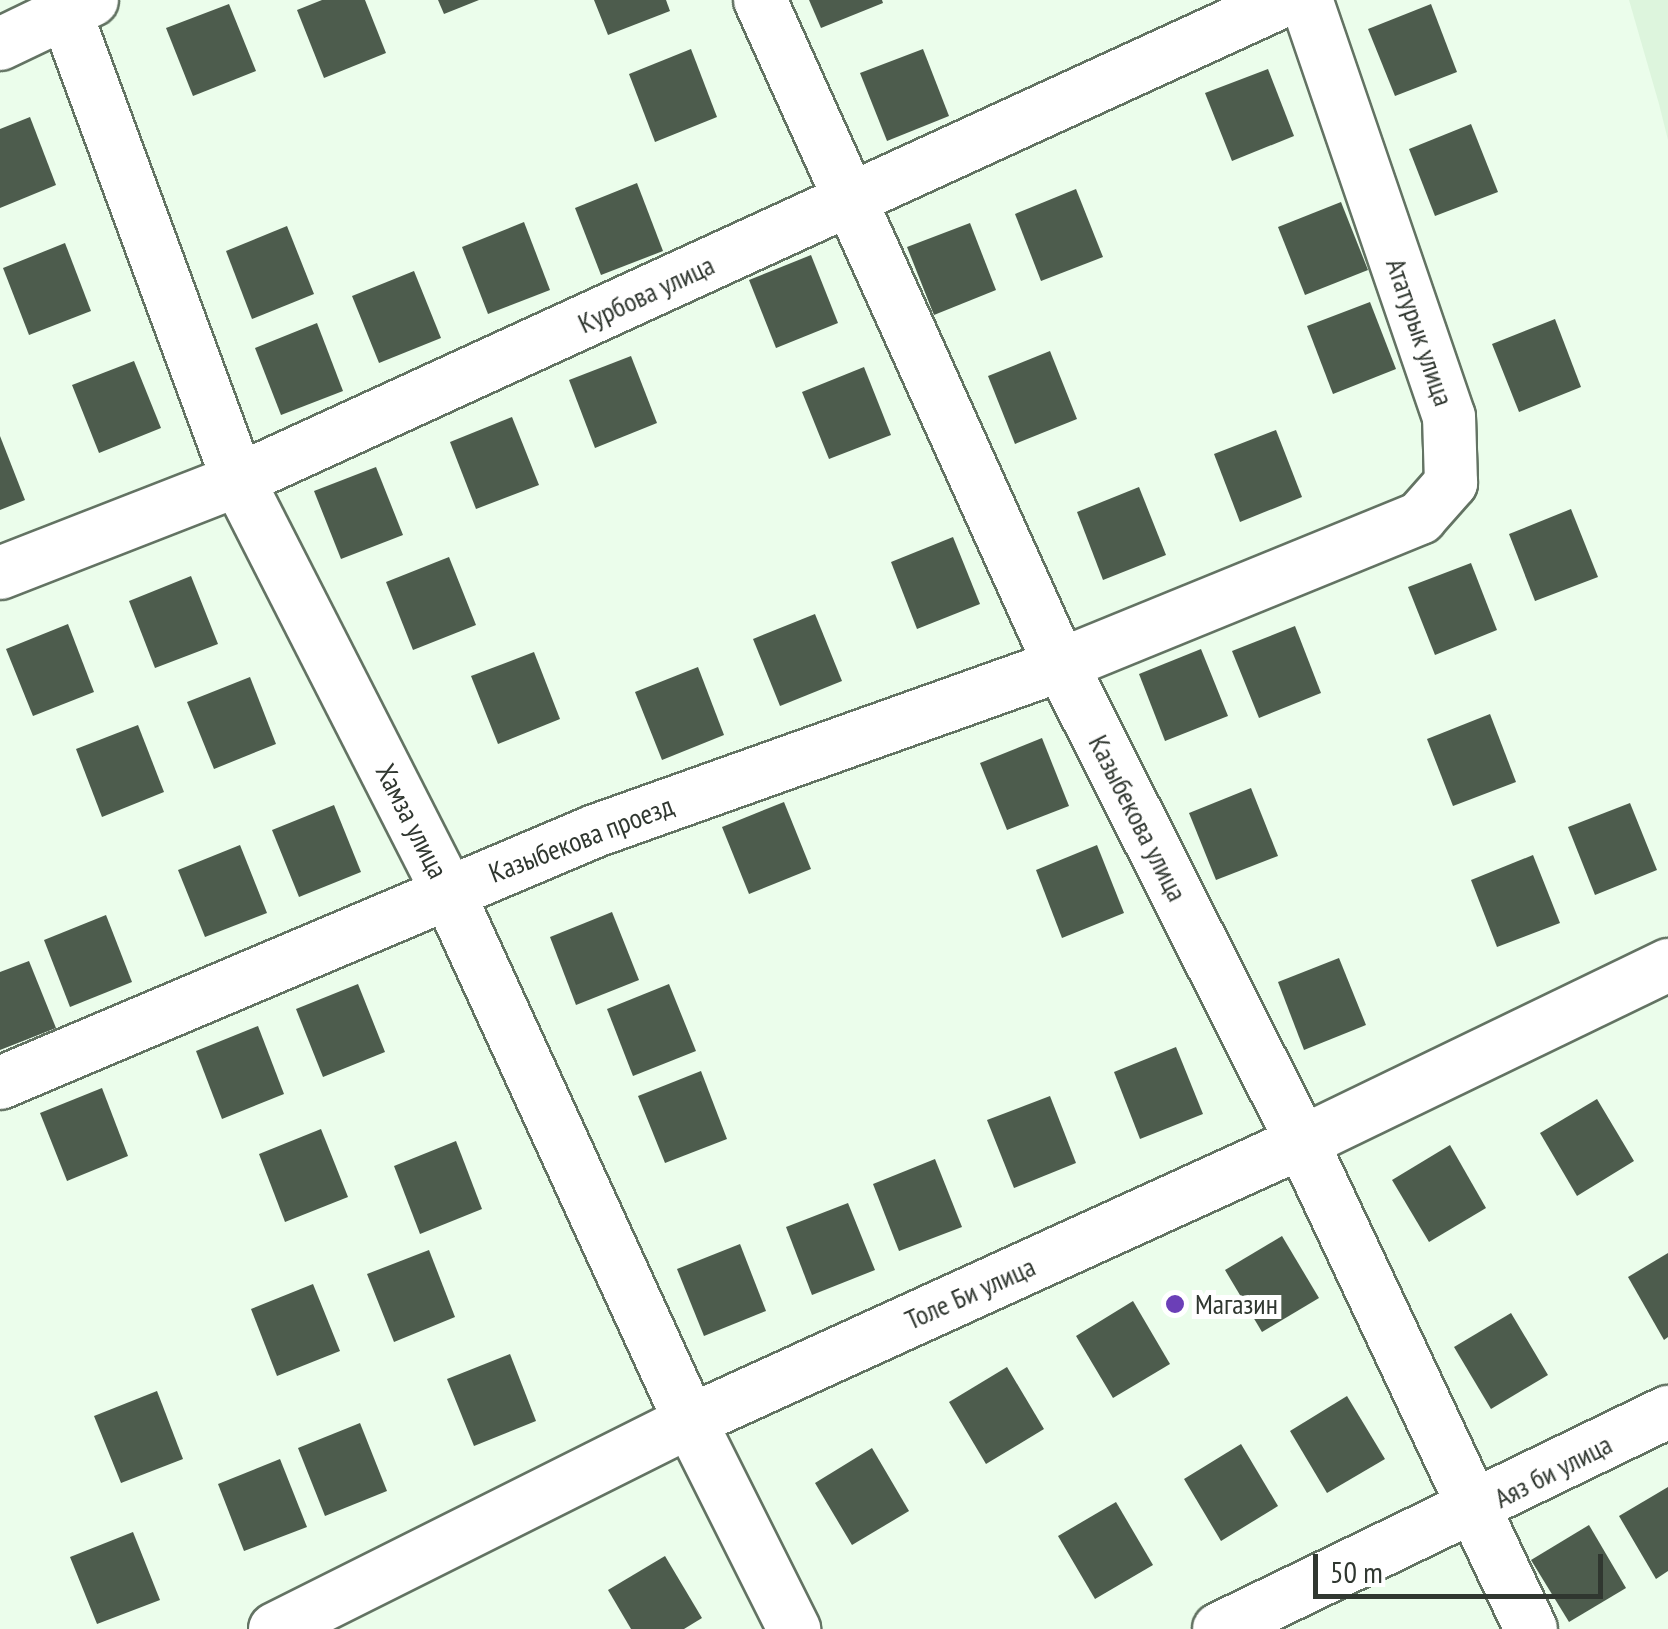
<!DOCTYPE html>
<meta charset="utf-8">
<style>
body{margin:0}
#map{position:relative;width:1668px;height:1629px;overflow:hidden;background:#ebfdeb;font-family:"PT Sans Narrow",sans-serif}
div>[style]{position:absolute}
.built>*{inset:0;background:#ddf5dd}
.building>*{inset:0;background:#4d5c4d}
.roads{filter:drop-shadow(2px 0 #637363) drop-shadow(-2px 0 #637363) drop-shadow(0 2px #637363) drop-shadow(0 -2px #637363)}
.minor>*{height:52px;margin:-26px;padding:0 26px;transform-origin:26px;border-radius:26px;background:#fff}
.dots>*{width:28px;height:28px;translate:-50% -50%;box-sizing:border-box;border:5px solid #fff;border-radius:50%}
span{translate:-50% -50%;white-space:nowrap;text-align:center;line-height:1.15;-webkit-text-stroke:10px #fff;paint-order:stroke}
.street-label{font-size:28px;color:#303730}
.poi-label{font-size:28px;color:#303730}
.left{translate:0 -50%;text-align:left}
.scale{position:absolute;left:1313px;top:1554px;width:290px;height:45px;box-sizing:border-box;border:5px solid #303730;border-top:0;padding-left:12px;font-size:30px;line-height:35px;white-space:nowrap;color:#303730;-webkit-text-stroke:8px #fff;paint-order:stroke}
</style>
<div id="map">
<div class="built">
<div style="clip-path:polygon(1629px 0,1668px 0,1668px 140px,1659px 104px)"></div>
</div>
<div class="building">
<div style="clip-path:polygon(322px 0,365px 0,386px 53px,324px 78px,297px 10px)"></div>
<div style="clip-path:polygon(438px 0,479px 0,444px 14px)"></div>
<div style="clip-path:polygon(594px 0,666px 0,670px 11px,608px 35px)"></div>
<div style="clip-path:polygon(809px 0,882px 0,883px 3px,821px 28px)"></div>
<div style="clip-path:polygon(229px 4px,256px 71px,193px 96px,166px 28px)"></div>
<div style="clip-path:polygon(1431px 4px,1457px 72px,1395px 96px,1368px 29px)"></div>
<div style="clip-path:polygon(691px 49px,717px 117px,655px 142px,629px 74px)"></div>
<div style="clip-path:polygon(923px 49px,949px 116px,887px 141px,860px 73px)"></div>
<div style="clip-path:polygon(1268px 69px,1294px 136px,1232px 161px,1205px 93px)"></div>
<div style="clip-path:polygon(30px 117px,56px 185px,0 208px,0 129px)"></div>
<div style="clip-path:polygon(1471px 124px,1498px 192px,1435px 216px,1409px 149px)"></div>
<div style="clip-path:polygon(637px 183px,663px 251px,601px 275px,575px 208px)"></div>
<div style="clip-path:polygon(1076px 189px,1103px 257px,1041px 281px,1015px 214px)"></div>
<div style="clip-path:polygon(1341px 202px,1368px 270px,1305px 295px,1278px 227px)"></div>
<div style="clip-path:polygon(524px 222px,550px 290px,488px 314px,462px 247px)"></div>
<div style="clip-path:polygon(970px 223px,996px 290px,934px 315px,907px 247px)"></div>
<div style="clip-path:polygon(287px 226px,314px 294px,252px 319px,226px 251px)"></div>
<div style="clip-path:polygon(65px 243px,91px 311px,29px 335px,3px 268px)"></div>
<div style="clip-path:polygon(811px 255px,838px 323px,776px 348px,749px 280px)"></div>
<div style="clip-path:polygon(414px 271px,441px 338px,379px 363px,352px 296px)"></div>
<div style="clip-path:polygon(1370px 302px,1396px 369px,1333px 394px,1307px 326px)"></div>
<div style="clip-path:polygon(1555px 319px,1581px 387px,1519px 412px,1492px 344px)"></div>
<div style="clip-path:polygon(317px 323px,343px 391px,281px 415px,255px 348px)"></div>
<div style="clip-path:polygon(1050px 351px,1077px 419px,1015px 444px,988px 376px)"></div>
<div style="clip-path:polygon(631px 356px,657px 423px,595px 448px,569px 380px)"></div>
<div style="clip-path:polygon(134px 361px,161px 428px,99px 453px,72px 385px)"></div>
<div style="clip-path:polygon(864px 367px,891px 435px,829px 459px,802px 392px)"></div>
<div style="clip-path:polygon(512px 417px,539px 485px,476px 509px,450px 442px)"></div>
<div style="clip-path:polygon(1276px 430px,1302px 497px,1240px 522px,1214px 454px)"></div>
<div style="clip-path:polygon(0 436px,25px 500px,0 510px)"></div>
<div style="clip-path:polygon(376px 467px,403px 535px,341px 559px,314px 491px)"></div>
<div style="clip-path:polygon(1139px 487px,1166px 555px,1103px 580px,1077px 512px)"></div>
<div style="clip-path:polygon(1571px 509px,1598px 577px,1535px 601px,1509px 534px)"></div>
<div style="clip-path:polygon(953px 537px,980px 604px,917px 629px,891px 562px)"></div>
<div style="clip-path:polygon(449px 557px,476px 625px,413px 650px,386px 582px)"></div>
<div style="clip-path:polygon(1471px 563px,1497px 630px,1435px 655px,1408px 587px)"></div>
<div style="clip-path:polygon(191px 576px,218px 644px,155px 668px,129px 601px)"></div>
<div style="clip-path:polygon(815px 614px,842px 681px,780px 706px,753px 639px)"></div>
<div style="clip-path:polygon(68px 624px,94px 692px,33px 716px,6px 649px)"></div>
<div style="clip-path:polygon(1295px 626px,1321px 693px,1259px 718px,1232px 651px)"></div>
<div style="clip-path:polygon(1201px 649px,1228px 716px,1165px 741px,1139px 674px)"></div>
<div style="clip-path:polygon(534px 652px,560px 719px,498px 744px,471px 676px)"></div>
<div style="clip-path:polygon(698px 667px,724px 735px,662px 760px,635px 692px)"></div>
<div style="clip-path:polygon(250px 677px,276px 744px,214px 769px,187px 702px)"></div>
<div style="clip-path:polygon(1490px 714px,1516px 782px,1453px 806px,1427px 739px)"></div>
<div style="clip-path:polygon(138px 725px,164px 792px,102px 817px,76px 749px)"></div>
<div style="clip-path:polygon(1042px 738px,1069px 806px,1007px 830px,980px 763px)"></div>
<div style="clip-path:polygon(1251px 788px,1278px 856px,1216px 880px,1189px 813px)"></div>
<div style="clip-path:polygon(784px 802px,811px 869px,749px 894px,722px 827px)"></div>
<div style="clip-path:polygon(1630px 803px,1657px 870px,1595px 895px,1568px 827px)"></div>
<div style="clip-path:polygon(334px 805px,361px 872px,299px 897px,272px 830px)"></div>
<div style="clip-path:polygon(240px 845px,267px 913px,205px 937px,178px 870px)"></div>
<div style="clip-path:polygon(1097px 845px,1124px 913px,1062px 938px,1036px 870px)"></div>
<div style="clip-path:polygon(1533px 855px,1560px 923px,1497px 947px,1471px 880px)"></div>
<div style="clip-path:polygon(612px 912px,639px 980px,576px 1005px,550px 937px)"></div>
<div style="clip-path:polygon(106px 915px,132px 982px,70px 1007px,44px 940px)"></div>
<div style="clip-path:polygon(1339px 958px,1366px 1025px,1304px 1050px,1278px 982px)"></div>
<div style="clip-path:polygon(29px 961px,56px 1028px,0 1050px,0 972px)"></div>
<div style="clip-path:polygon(358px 984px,385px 1052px,323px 1077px,296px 1009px)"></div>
<div style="clip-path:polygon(669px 984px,696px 1051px,633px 1076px,607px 1009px)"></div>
<div style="clip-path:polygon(258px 1026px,284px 1094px,222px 1119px,196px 1051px)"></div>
<div style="clip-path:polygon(1176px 1047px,1203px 1114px,1140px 1139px,1114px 1072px)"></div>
<div style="clip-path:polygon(701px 1071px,727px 1139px,665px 1163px,638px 1096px)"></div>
<div style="clip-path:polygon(102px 1088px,128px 1156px,67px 1181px,40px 1113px)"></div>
<div style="clip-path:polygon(1050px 1096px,1076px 1163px,1014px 1188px,987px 1120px)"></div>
<div style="clip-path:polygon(1597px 1099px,1634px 1161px,1577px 1196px,1540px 1133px)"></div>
<div style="clip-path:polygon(321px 1129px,348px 1197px,285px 1222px,259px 1154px)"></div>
<div style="clip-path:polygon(456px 1141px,482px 1209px,420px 1234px,394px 1166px)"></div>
<div style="clip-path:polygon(1450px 1145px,1486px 1208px,1429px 1242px,1392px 1180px)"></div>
<div style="clip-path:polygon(935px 1159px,962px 1227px,899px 1251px,873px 1184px)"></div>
<div style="clip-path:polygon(848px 1203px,875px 1270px,812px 1295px,786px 1227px)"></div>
<div style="clip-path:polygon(1282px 1236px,1319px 1298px,1262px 1332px,1225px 1270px)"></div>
<div style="clip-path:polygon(740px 1244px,766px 1311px,704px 1336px,677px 1269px)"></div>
<div style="clip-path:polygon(429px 1250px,455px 1317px,394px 1342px,367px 1274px)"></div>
<div style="clip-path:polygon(1668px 1253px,1668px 1337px,1664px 1340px,1628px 1277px)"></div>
<div style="clip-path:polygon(313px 1284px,340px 1351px,277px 1376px,251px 1309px)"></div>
<div style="clip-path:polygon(1133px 1301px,1170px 1364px,1113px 1398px,1076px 1336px)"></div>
<div style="clip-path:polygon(1511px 1313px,1548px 1375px,1491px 1409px,1454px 1347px)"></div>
<div style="clip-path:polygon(510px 1354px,536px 1421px,474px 1446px,447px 1379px)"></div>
<div style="clip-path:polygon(1007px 1367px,1044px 1429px,986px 1464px,949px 1402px)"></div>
<div style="clip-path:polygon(157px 1391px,183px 1459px,121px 1483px,94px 1416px)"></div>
<div style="clip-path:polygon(1347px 1396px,1385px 1459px,1327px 1493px,1290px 1431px)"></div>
<div style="clip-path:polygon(360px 1423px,387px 1491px,325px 1516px,298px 1448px)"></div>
<div style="clip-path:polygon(1241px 1444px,1278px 1506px,1221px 1541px,1184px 1479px)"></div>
<div style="clip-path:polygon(872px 1448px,909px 1511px,852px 1545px,815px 1483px)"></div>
<div style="clip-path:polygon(280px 1459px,307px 1527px,244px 1551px,218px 1484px)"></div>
<div style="clip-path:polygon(1668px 1487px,1668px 1571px,1656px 1579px,1619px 1516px)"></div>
<div style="clip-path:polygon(1116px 1502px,1153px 1565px,1095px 1599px,1058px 1536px)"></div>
<div style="clip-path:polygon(1589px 1525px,1626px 1588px,1569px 1622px,1531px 1560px)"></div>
<div style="clip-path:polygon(133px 1532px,160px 1600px,97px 1624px,70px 1557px)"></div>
<div style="clip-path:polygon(665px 1556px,702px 1618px,684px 1629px,631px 1629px,608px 1590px)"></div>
</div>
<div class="roads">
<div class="minor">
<div style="left:61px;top:0;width:512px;rotate:69.76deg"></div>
<div style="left:238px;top:480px;width:460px;rotate:63deg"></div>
<div style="left:447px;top:890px;width:584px;rotate:65.41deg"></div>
<div style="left:690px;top:1421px;width:233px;rotate:63.4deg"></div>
<div style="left:760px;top:0;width:698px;rotate:65.71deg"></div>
<div style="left:1047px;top:636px;width:567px;rotate:63.25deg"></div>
<div style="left:1302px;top:1142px;width:538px;rotate:64.82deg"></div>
<div style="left:0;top:44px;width:102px;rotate:-25.6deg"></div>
<div style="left:0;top:573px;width:256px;rotate:-21.3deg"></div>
<div style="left:238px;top:480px;width:1152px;rotate:-24.63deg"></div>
<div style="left:0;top:1083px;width:646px;rotate:-22.95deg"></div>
<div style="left:595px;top:831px;width:494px;rotate:-19.6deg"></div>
<div style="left:1060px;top:665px;width:389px;rotate:-22.2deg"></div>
<div style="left:1420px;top:518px;width:47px;rotate:-48.5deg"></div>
<div style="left:1451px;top:483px;width:66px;rotate:-91.7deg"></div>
<div style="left:1449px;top:417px;width:441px;rotate:-108.9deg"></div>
<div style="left:275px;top:1629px;width:464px;rotate:-26.6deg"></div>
<div style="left:690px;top:1421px;width:673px;rotate:-24.51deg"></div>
<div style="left:1302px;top:1142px;width:407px;rotate:-25.8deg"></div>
<div style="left:1219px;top:1629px;width:499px;rotate:-25.8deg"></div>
</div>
</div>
<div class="dots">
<div style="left:1175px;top:1304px;background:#6b3fb7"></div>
</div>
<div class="street-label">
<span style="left:646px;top:294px;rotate:-25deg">Курбова улица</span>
<span style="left:1420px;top:332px;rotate:71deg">Ататурык улица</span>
<span style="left:1138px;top:818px;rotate:63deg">Казыбекова улица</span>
<span style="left:412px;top:821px;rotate:63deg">Хамза улица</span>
<span style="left:581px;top:839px;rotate:-21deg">Казыбекова проезд</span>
<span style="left:970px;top:1293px;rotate:-24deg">Толе Би улица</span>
<span style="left:1553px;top:1471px;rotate:-27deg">Аяз би улица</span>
</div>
<div class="poi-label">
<span class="left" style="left:1195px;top:1304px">Магазин</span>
</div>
<div class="scale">50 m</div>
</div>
